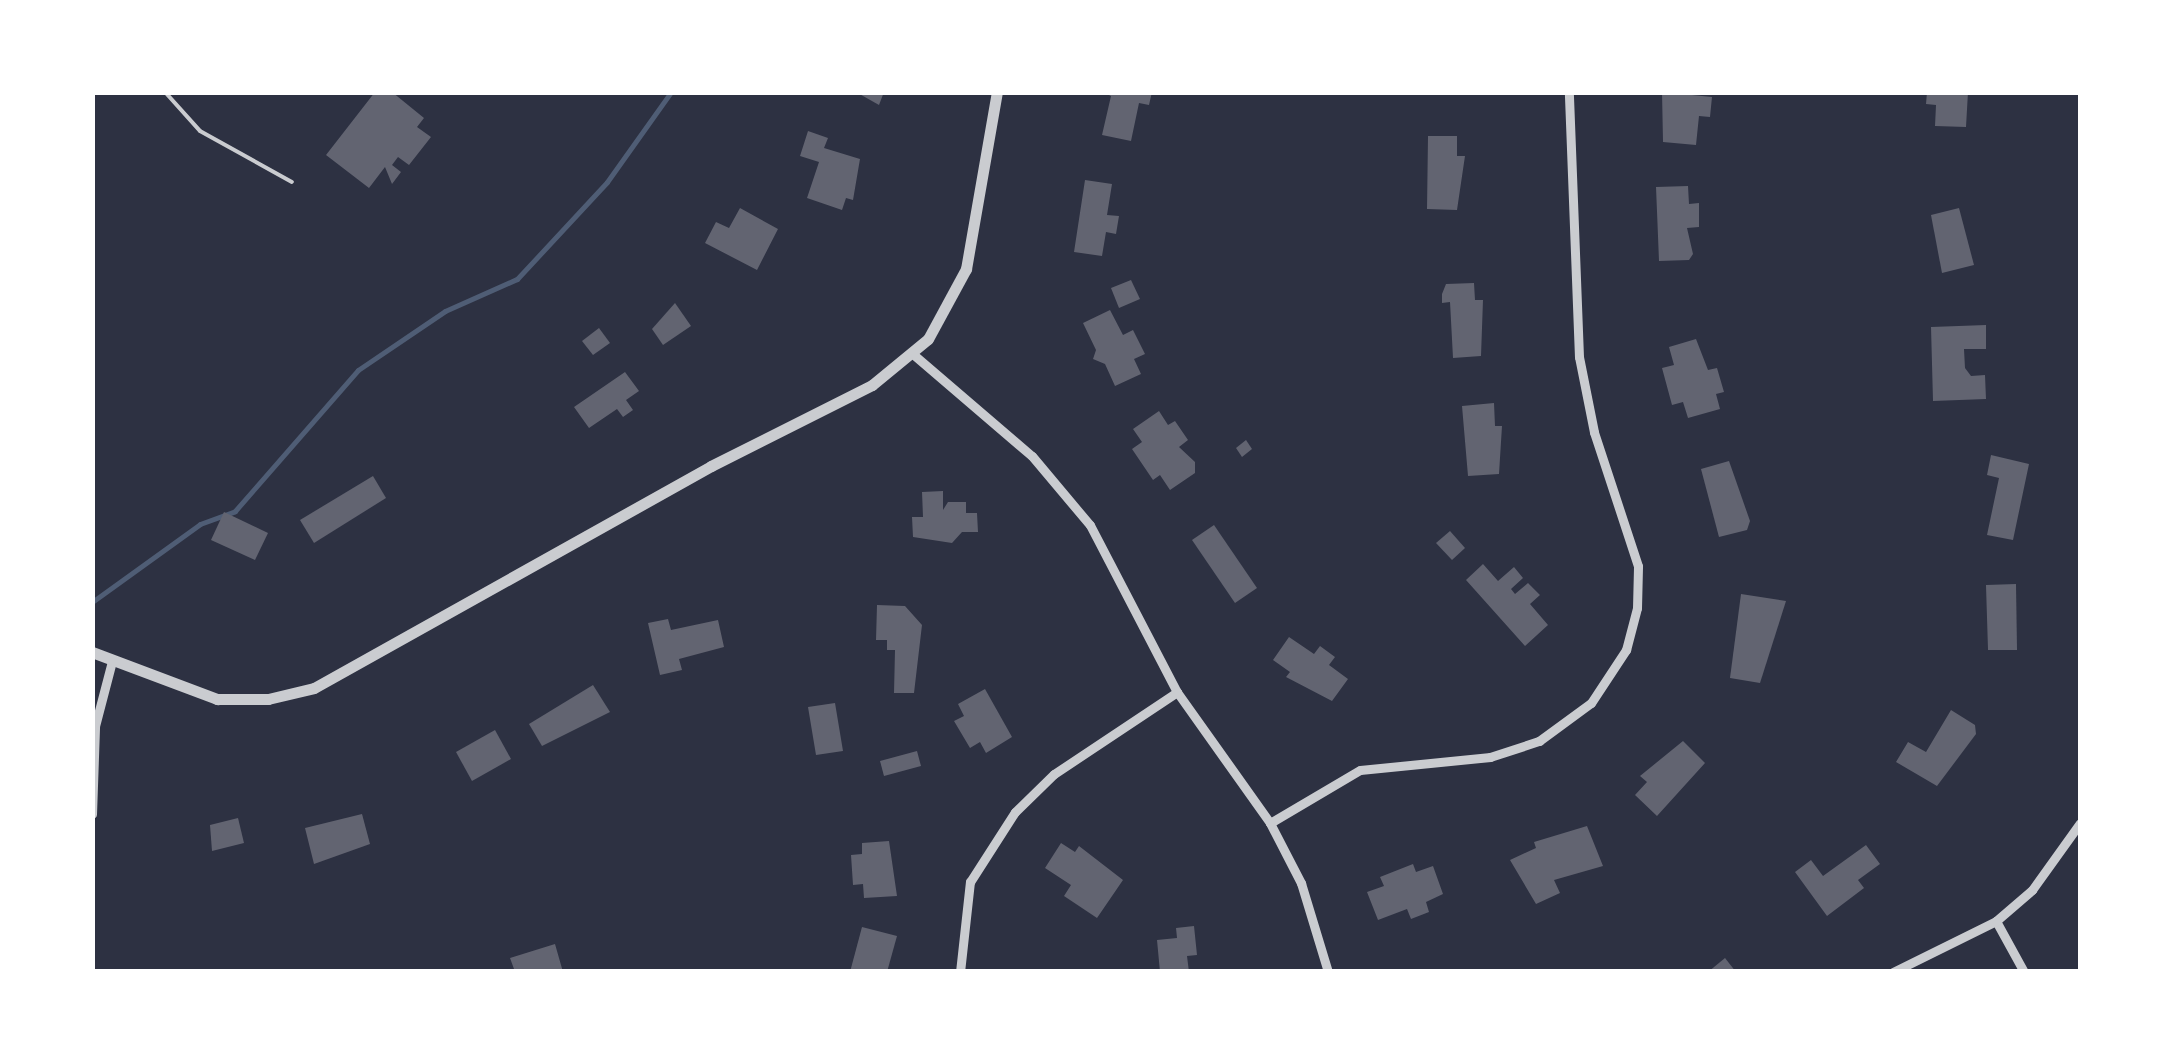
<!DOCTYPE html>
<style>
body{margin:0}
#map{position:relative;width:2173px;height:1064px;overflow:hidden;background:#2d3142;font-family:"DejaVu Sans",sans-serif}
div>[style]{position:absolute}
.stream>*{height:5px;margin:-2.5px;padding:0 2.5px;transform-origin:2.5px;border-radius:2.5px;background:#4f5d75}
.building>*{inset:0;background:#626471}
.service>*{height:4px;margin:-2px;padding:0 2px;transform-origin:2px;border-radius:2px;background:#caccd0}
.minor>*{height:9px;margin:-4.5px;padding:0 4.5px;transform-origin:4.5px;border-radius:4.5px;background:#caccd0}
.tertiary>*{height:11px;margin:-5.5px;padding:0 5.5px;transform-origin:5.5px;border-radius:5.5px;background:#caccd0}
span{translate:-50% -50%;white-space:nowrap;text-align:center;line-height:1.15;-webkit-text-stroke:8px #fff;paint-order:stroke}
.frame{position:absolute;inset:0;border:95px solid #fff;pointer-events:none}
</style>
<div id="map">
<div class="stream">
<div style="left:92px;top:602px;width:133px;rotate:-35.8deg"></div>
<div style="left:200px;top:524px;width:37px;rotate:-20deg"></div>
<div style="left:235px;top:511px;width:187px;rotate:-48.9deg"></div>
<div style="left:358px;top:370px;width:105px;rotate:-34.1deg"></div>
<div style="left:445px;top:311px;width:79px;rotate:-24deg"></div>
<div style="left:517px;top:279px;width:132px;rotate:-47.1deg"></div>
<div style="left:607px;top:182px;width:110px;rotate:-54.6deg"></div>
</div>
<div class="building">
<div style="clip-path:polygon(375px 92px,392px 92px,424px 118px,417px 127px,431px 137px,409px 165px,398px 157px,392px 165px,401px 172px,392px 184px,385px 167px,369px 188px,326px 155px)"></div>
<div style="clip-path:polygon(856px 92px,884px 92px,879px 105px)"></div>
<div style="clip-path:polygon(1103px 92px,1152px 92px,1149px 105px,1139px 103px,1131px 141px,1102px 135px,1111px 96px)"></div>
<div style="clip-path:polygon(1662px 92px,1712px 97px,1710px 117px,1699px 116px,1696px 145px,1663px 142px)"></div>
<div style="clip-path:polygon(1927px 92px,1968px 92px,1966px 127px,1935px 126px,1936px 105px,1926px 104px)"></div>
<div style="clip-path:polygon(808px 131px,828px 138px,824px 148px,860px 159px,853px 200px,846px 198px,842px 210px,807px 198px,819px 162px,800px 156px)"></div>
<div style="clip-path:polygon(1428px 136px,1457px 136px,1457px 156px,1465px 156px,1457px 210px,1427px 209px)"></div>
<div style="clip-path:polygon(1085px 180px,1112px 184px,1107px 215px,1119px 216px,1116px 234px,1106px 232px,1102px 256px,1074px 252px)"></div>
<div style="clip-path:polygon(1688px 186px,1689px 204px,1699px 203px,1699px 227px,1687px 228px,1693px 254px,1689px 260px,1659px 261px,1656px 187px)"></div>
<div style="clip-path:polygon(740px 208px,778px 229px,757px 270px,705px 243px,716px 222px,729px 228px)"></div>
<div style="clip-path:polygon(1959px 208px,1974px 265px,1942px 273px,1931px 215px)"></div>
<div style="clip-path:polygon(1131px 280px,1140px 299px,1119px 308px,1111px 288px)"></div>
<div style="clip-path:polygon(1474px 283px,1475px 300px,1483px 300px,1481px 356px,1453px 358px,1450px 302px,1442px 303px,1442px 294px,1446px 284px)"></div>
<div style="clip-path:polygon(675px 303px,691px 326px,663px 345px,652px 329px)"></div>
<div style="clip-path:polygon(1110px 310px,1123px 335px,1133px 330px,1145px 354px,1134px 359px,1141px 374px,1115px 386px,1105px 364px,1093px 359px,1096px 350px,1083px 323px)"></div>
<div style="clip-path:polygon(1986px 325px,1986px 349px,1964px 349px,1965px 368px,1971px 376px,1985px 375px,1986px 399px,1933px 401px,1931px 327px)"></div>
<div style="clip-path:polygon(599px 328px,610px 343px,593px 355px,582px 341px)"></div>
<div style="clip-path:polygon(1696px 339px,1708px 370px,1717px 368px,1724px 392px,1716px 394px,1720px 409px,1688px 418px,1683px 402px,1672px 405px,1662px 368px,1674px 365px,1669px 347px)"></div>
<div style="clip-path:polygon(625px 372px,639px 391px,626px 400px,633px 410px,623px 417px,617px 409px,589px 428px,574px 407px)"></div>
<div style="clip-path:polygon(1494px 403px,1495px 426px,1502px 426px,1499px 474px,1468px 476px,1462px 406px)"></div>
<div style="clip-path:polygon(1159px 411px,1168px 425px,1175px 421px,1188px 440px,1179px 447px,1195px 462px,1195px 473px,1170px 490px,1160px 475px,1153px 480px,1132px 449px,1142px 442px,1133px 429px)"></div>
<div style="clip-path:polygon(1246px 440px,1252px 449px,1242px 457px,1236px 448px)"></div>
<div style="clip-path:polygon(1991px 455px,2029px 464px,2013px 540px,1987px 535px,1999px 478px,1987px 475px)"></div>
<div style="clip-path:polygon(1729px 461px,1750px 521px,1747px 530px,1719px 537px,1701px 469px)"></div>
<div style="clip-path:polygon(373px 476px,386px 498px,314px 543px,300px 520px)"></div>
<div style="clip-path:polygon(943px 491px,943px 510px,948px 502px,966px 502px,966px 513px,977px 513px,978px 532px,962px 532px,952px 543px,913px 537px,912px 517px,923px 517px,922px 492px)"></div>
<div style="clip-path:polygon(224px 512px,268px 533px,255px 560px,211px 540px)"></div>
<div style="clip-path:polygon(1214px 525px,1257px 588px,1235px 603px,1192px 540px)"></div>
<div style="clip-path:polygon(1450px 531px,1465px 548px,1452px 560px,1436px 543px)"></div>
<div style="clip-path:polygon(1483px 564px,1498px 581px,1514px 567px,1523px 578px,1511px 589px,1515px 594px,1528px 583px,1540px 595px,1530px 604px,1548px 625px,1525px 646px,1466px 580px)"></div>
<div style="clip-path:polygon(2016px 584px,2017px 650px,1988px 650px,1986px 585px)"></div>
<div style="clip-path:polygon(1741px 594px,1786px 601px,1760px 683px,1730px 678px)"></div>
<div style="clip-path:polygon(877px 605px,905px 606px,922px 625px,914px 693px,894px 693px,895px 650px,887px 650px,887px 640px,876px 640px)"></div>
<div style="clip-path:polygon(668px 619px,671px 630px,718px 620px,724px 647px,679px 659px,682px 670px,660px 675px,648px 623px)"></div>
<div style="clip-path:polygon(1289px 637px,1314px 654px,1320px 646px,1335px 657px,1329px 665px,1348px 679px,1332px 701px,1286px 677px,1290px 672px,1273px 660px)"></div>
<div style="clip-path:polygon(593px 685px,610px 712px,542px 746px,529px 724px)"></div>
<div style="clip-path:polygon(985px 689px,1012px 737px,986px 753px,980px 742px,970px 748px,954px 721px,964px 716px,958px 704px)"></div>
<div style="clip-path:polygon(835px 703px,843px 751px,816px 755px,808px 707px)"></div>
<div style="clip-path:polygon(1951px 710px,1975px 725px,1976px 734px,1937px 786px,1896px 762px,1908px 742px,1926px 752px)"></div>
<div style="clip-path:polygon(495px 730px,511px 759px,472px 781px,456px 752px)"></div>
<div style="clip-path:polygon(1683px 741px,1705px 763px,1657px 816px,1635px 795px,1647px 782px,1640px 776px)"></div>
<div style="clip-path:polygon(917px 751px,921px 766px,884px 776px,880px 761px)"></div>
<div style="clip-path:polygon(362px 814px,370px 844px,314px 864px,305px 828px)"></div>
<div style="clip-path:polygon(238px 818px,244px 843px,212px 851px,210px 825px)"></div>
<div style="clip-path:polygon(1587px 826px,1603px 866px,1554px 880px,1560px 893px,1536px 904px,1510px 860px,1536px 848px,1534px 842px)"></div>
<div style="clip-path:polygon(889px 841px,897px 896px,864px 898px,863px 884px,853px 885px,851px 855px,862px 854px,862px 843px)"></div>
<div style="clip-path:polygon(1061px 843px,1075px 852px,1079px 846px,1123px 880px,1097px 918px,1064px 896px,1071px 885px,1045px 868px)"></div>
<div style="clip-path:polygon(1866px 845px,1880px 864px,1858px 880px,1864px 888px,1827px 916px,1795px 872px,1811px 860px,1823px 876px)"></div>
<div style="clip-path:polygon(1413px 864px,1416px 872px,1433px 866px,1443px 894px,1426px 902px,1429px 912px,1411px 919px,1407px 909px,1378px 920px,1367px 892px,1384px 886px,1380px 877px)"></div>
<div style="clip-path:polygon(1194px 926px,1197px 955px,1187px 956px,1189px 972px,1160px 972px,1157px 940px,1177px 938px,1176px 928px)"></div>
<div style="clip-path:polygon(862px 927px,897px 936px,887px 972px,850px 972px)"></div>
<div style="clip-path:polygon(555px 944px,563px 972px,507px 972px,514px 969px,510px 958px)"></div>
<div style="clip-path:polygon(1725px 958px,1736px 972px,1708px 972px)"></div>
</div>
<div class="service">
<div style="left:165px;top:92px;width:52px;rotate:48.1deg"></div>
<div style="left:200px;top:131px;width:105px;rotate:29deg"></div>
</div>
<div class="minor">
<div style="left:914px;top:355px;width:155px;rotate:40.6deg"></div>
<div style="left:1032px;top:456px;width:90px;rotate:50deg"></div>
<div style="left:1090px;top:525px;width:188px;rotate:62.5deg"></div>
<div style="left:1177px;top:692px;width:161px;rotate:54.6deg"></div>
<div style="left:1270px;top:823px;width:68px;rotate:62.7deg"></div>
<div style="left:1301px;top:883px;width:93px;rotate:73.1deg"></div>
<div style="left:92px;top:814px;width:88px;rotate:-88deg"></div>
<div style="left:95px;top:726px;width:67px;rotate:-75.3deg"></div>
<div style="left:1270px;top:823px;width:104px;rotate:-30.5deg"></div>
<div style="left:1360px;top:770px;width:131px;rotate:-5.7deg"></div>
<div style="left:1490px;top:757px;width:52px;rotate:-18.1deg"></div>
<div style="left:1539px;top:741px;width:64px;rotate:-36.2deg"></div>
<div style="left:1591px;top:703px;width:64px;rotate:-56.6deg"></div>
<div style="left:1626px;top:650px;width:43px;rotate:-75.3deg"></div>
<div style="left:1637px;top:608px;width:42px;rotate:-88.6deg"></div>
<div style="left:1638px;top:566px;width:141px;rotate:-108.2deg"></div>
<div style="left:1594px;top:432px;width:76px;rotate:-101.3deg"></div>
<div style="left:1579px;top:357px;width:265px;rotate:-92.2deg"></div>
<div style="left:1996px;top:921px;width:58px;rotate:61.2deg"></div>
<div style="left:960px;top:972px;width:91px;rotate:-83.7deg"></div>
<div style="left:970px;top:882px;width:83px;rotate:-57.3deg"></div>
<div style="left:1015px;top:812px;width:54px;rotate:-44.3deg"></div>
<div style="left:1054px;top:774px;width:148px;rotate:-33.7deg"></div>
<div style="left:1893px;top:972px;width:115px;rotate:-26.3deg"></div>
<div style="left:1996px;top:921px;width:48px;rotate:-40.7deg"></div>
<div style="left:2032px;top:890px;width:82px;rotate:-54.4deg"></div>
</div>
<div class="tertiary">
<div style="left:92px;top:652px;width:134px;rotate:20.6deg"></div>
<div style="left:217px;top:699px;width:51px"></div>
<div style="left:268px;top:699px;width:47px;rotate:-13.4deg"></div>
<div style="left:314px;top:688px;width:455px;rotate:-29.2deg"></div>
<div style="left:711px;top:466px;width:180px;rotate:-26.7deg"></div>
<div style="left:872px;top:385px;width:72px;rotate:-39.4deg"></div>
<div style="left:928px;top:339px;width:80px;rotate:-61.5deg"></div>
<div style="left:966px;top:269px;width:180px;rotate:-80.1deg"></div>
</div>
<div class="frame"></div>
</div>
